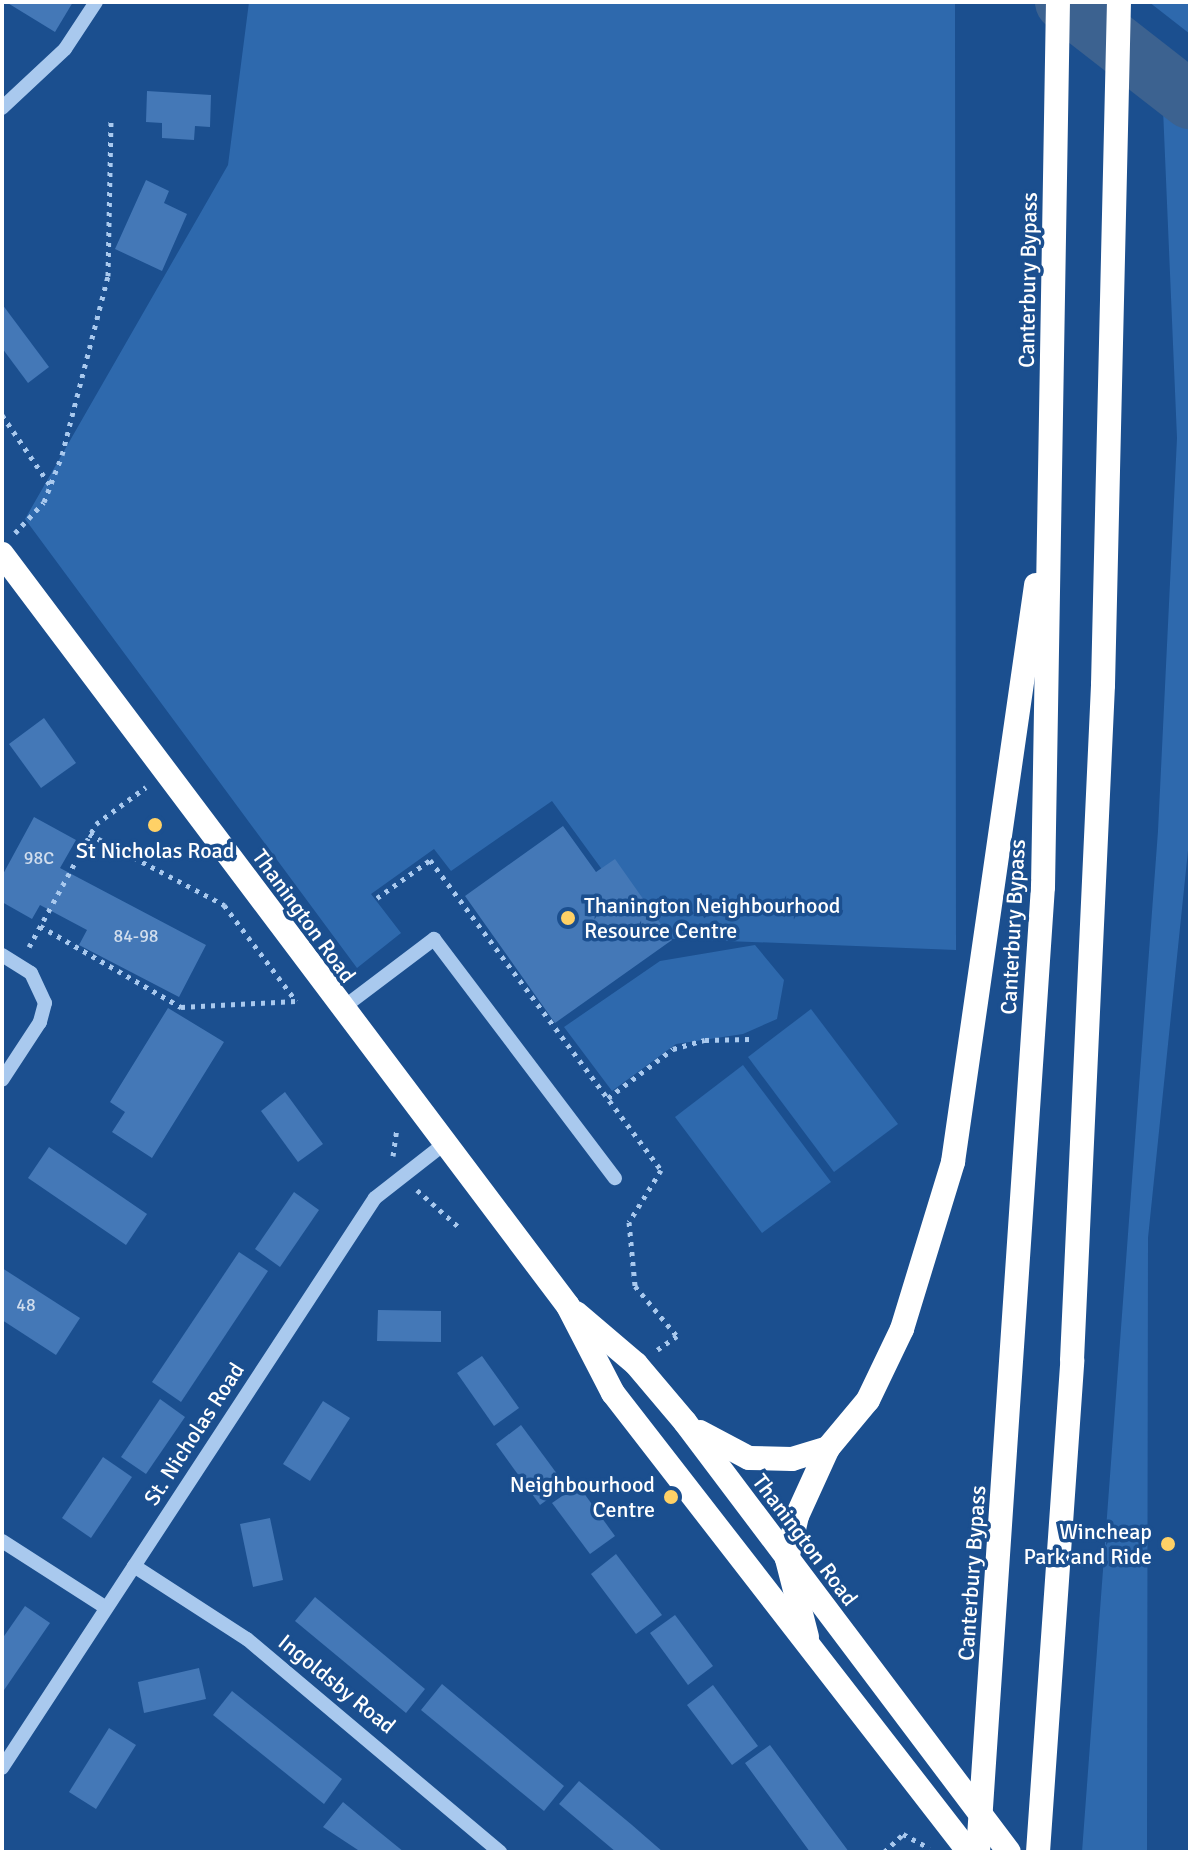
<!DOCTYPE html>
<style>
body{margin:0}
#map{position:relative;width:1192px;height:1854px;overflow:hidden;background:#1b4f8f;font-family:Signika,sans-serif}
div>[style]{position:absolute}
.green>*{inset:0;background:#2e69ad}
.river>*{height:58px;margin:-29px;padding:0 29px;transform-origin:29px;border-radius:29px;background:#3c6290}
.building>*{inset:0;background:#4478b7}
.path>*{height:5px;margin-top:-2.5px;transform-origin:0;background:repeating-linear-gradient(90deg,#a9c9ee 0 4px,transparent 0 10px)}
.minor>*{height:14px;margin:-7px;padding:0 7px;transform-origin:7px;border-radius:7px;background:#a9c9ee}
.highway>*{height:24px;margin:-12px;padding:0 12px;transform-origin:12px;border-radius:12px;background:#fff}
.dots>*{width:22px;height:22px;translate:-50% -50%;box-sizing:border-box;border:4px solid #1b4f8f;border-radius:50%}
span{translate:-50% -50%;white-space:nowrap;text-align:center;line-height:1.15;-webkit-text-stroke:7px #1b4f8f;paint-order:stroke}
.number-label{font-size:18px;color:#d0dded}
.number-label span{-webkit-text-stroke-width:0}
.street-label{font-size:22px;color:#fff}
.poi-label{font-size:22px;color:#fff}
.left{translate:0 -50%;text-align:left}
.right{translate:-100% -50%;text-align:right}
.frame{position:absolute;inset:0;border:4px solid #fff;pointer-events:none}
</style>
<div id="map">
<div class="green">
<div style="clip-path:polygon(249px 2px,955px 2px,956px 950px,652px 938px,552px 801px,451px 871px,434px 849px,371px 894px,401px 933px,357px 968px,25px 519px,228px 165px)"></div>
<div style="clip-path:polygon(1149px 2px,1190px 2px,1190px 34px)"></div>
<div style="clip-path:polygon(1163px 109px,1190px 129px,1190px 831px,1148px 1238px,1147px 1852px,1082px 1852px,1158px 831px,1177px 438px)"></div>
<div style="clip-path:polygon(755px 945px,784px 980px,777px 1019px,743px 1034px,676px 1044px,612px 1091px,564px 1027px,660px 961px)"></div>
<div style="clip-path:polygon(811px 1009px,898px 1124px,834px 1172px,748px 1057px)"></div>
<div style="clip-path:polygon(743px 1065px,831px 1182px,762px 1233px,675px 1117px)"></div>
</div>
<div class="river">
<div style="left:1064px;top:2px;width:160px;rotate:37.9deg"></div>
</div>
<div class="building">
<div style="clip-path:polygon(6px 2px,73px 2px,55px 32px)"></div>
<div style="clip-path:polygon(147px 91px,211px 95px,210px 127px,195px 126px,194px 140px,162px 138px,162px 123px,146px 122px)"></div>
<div style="clip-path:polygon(146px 180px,169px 191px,164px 203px,187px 214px,162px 271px,115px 249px)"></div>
<div style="clip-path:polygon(2px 304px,49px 367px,28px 383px,2px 348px)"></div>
<div style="clip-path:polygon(44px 718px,76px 763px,41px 788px,9px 744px)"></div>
<div style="clip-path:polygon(34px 817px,76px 840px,60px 868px,206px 945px,179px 997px,79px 945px,87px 930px,40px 905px,32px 919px,2px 902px,2px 876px)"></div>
<div style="clip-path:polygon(563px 826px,596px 872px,615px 859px,672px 940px,555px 1023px,465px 896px)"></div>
<div style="clip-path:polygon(168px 1008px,224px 1042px,152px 1158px,112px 1132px,125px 1112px,110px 1102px)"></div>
<div style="clip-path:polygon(285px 1092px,323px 1144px,298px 1162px,261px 1111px)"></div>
<div style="clip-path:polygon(49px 1147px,147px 1214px,126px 1245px,28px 1178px)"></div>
<div style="clip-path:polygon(294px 1192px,319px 1210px,280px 1267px,255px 1249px)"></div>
<div style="clip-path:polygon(239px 1252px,268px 1271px,181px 1402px,152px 1382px)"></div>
<div style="clip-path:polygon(2px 1268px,80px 1318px,56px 1355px,2px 1320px)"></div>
<div style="clip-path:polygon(378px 1310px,441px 1311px,441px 1342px,377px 1341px)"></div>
<div style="clip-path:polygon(482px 1356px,519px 1408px,494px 1426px,457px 1373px)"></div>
<div style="clip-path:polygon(160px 1399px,185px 1417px,146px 1474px,121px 1457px)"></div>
<div style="clip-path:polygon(323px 1401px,350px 1418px,310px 1481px,283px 1464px)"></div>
<div style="clip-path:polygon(521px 1425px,566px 1486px,540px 1505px,496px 1444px)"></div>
<div style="clip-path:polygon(103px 1457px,132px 1477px,91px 1538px,62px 1518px)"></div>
<div style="clip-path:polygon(578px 1485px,615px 1536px,590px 1554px,552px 1503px)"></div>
<div style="clip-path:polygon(270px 1518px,283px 1580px,253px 1587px,240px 1524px)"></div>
<div style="clip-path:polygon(616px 1554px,662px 1615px,636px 1634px,591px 1574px)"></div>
<div style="clip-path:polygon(315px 1597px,425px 1689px,406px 1713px,295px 1621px)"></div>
<div style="clip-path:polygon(25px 1606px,50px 1623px,2px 1693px,2px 1639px)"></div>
<div style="clip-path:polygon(675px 1615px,713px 1666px,688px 1685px,650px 1633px)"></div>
<div style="clip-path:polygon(199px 1668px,206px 1699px,144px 1713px,138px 1682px)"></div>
<div style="clip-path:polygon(442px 1684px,564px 1786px,544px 1811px,421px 1710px)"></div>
<div style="clip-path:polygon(713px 1685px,758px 1746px,732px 1765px,687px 1705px)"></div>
<div style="clip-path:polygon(232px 1691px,342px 1779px,324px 1804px,213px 1715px)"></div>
<div style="clip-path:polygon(109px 1728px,136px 1745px,96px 1809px,69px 1792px)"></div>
<div style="clip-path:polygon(770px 1745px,817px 1809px,849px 1852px,810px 1852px,745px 1763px)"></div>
<div style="clip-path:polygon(579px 1781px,632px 1825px,663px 1852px,616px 1852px,559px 1804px)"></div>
<div style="clip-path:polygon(343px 1802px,372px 1826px,404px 1852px,361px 1852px,323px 1827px)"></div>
</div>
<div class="path">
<div style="left:2px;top:415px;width:85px;rotate:55.6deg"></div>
<div style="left:15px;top:533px;width:42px;rotate:-46.9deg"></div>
<div style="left:44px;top:502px;width:50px;rotate:-69deg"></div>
<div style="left:62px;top:455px;width:185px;rotate:-75.6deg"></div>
<div style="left:108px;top:276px;width:158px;rotate:-88.9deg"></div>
<div style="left:89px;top:834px;width:153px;rotate:27.7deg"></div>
<div style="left:224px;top:905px;width:120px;rotate:53.1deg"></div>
<div style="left:377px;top:898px;width:65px;rotate:-35.6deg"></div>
<div style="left:430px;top:860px;width:387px;rotate:53.3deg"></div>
<div style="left:661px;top:1170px;width:61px;rotate:121.6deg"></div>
<div style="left:629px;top:1222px;width:64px;rotate:84.6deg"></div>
<div style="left:635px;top:1286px;width:65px;rotate:50deg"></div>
<div style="left:677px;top:1336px;width:24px;rotate:145deg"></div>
<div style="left:40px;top:926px;width:163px;rotate:29.9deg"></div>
<div style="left:181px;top:1007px;width:115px;rotate:-3deg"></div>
<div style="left:29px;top:947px;width:140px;rotate:-61.4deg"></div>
<div style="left:96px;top:824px;width:62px;rotate:-36.5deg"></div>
<div style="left:608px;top:1098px;width:81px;rotate:-37deg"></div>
<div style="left:673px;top:1049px;width:33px;rotate:-16deg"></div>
<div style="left:705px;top:1040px;width:45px;rotate:-1.3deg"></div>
<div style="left:393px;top:1156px;width:28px;rotate:-82deg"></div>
<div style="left:417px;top:1190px;width:59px;rotate:41.6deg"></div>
<div style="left:884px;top:1852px;width:26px;rotate:-43deg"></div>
<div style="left:903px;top:1834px;width:30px;rotate:28deg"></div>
</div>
<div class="minor">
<div style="left:2px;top:108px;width:86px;rotate:-43.1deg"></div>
<div style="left:65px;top:49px;width:56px;rotate:-56.6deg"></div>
<div style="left:2px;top:955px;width:34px;rotate:32deg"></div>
<div style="left:31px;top:973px;width:33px;rotate:65deg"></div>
<div style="left:45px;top:1003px;width:20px;rotate:105deg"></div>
<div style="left:40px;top:1022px;width:69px;rotate:123.2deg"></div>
<div style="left:340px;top:1010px;width:118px;rotate:-37.1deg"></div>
<div style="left:434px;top:939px;width:300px;rotate:52.9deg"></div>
<div style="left:2px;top:1541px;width:122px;rotate:32.7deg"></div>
<div style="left:134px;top:1566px;width:135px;rotate:32.9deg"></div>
<div style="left:247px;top:1639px;width:331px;rotate:40.1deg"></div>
<div style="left:2px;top:1768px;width:681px;rotate:-56.8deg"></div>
<div style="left:375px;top:1198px;width:88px;rotate:-38deg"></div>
</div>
<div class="highway">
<div style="left:2px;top:554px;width:941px;rotate:53.03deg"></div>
<div style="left:568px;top:1306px;width:98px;rotate:62.7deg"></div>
<div style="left:613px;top:1393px;width:581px;rotate:52.2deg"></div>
<div style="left:576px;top:1313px;width:79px;rotate:40.4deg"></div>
<div style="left:636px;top:1364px;width:76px;rotate:49.8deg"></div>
<div style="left:685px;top:1422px;width:538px;rotate:53deg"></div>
<div style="left:700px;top:1432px;width:55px;rotate:28deg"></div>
<div style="left:749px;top:1458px;width:43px;rotate:1.3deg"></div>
<div style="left:792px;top:1459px;width:38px;rotate:-17deg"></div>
<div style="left:807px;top:1637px;width:81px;rotate:-104.4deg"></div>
<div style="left:787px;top:1559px;width:44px;rotate:-76.9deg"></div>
<div style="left:797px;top:1516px;width:75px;rotate:-65.5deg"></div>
<div style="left:828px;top:1448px;width:62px;rotate:-50.2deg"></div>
<div style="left:868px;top:1400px;width:79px;rotate:-64.4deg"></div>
<div style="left:902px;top:1329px;width:175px;rotate:-73deg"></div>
<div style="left:953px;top:1162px;width:583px;rotate:-81.81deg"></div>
<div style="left:978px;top:1852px;width:967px;rotate:-86.15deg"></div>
<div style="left:1043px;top:887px;width:885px;rotate:-89.03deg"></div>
<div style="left:1038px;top:1852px;width:493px;rotate:-86deg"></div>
<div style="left:1072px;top:1360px;width:676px;rotate:-87.37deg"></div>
<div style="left:1103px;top:685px;width:683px;rotate:-88.66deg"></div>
</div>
<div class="dots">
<div style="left:155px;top:825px;background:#ffd166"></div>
<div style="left:568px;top:918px;background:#ffd166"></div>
<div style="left:671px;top:1497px;background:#ffd166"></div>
<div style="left:1168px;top:1544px;background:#ffd166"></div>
</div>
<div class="number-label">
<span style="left:39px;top:858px">98C</span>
<span style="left:136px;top:936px">84-98</span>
<span style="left:26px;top:1305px">48</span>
</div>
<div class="street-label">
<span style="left:1028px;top:280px;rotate:-89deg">Canterbury Bypass</span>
<span style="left:304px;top:916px;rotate:54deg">Thanington Road</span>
<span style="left:1013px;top:927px;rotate:-87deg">Canterbury Bypass</span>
<span style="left:194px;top:1434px;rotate:-57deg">St. Nicholas Road</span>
<span style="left:805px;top:1540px;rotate:53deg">Thanington Road</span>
<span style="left:972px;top:1573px;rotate:-86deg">Canterbury Bypass</span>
<span style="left:337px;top:1684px;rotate:39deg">Ingoldsby Road</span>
</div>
<div class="poi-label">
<span style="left:155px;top:851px">St Nicholas Road</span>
<span class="left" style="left:584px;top:918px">Thanington Neighbourhood<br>Resource Centre</span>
<span class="right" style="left:655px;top:1497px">Neighbourhood<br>Centre</span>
<span class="right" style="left:1152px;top:1544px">Wincheap<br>Park and Ride</span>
</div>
<div class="frame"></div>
</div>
